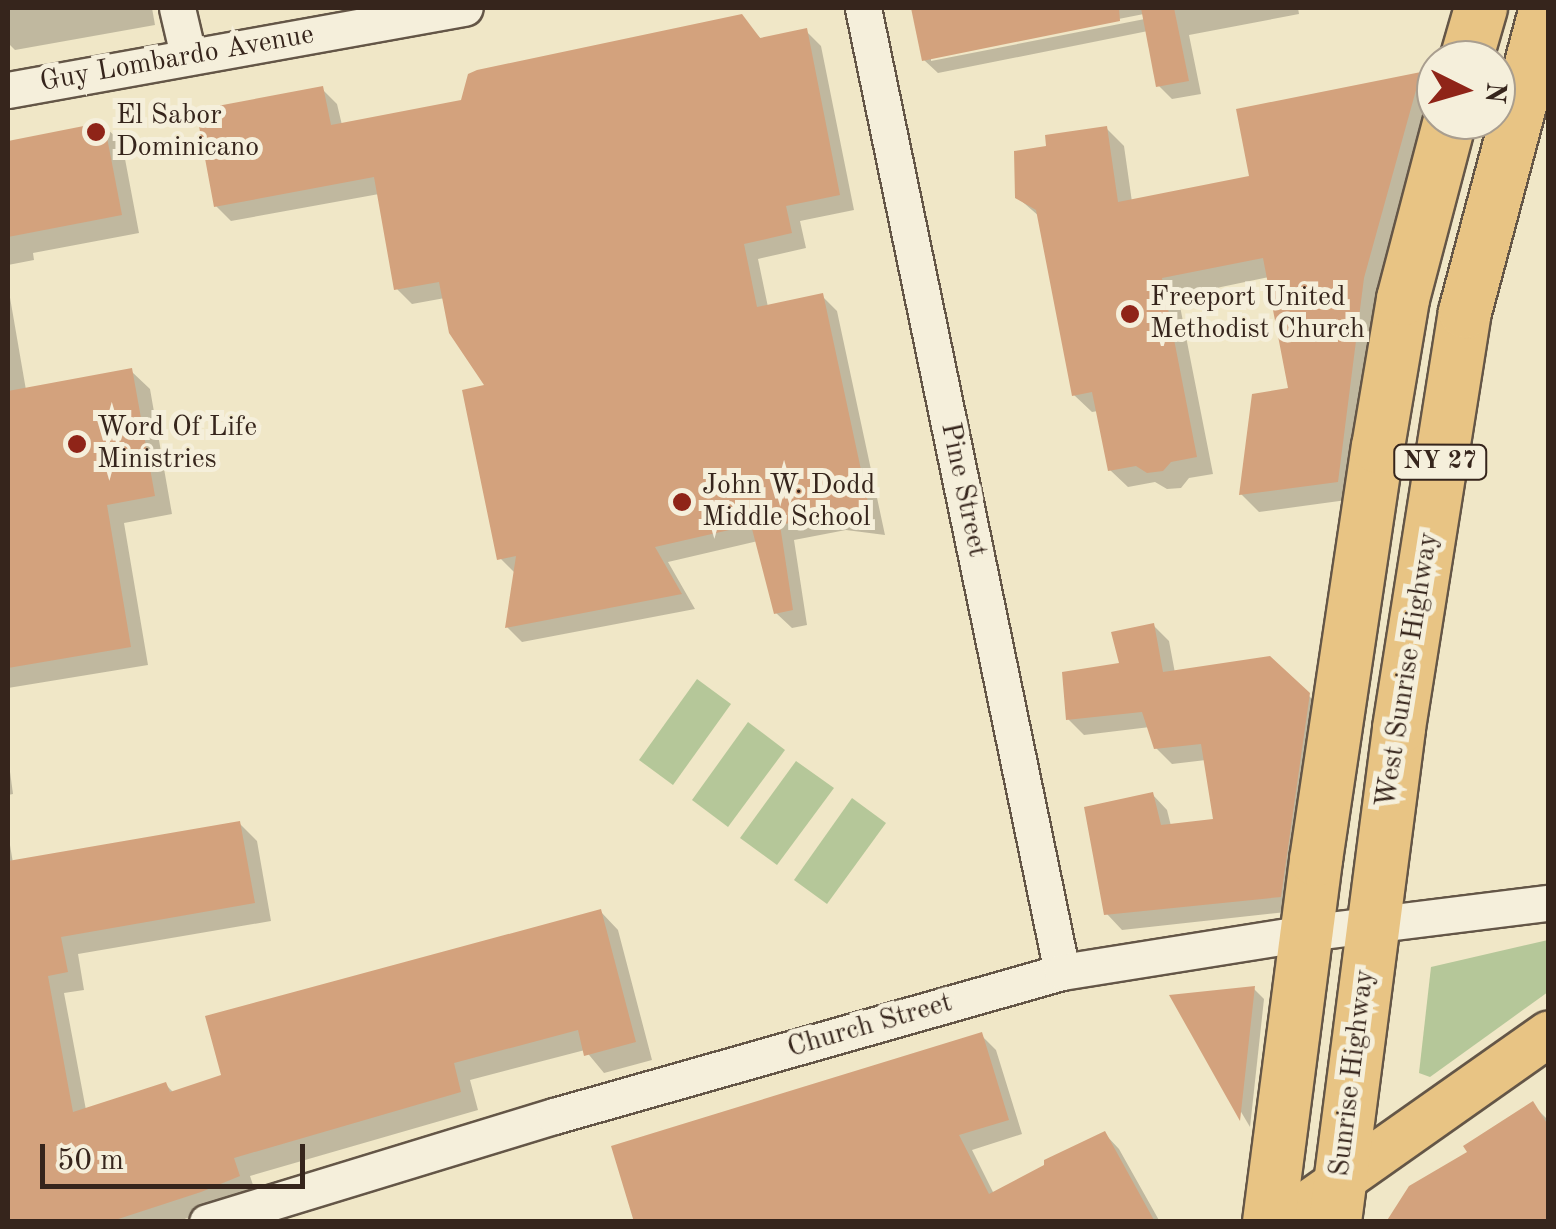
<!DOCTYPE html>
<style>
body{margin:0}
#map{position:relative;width:1556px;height:1229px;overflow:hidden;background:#f0e7c7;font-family:"Old Standard TT",serif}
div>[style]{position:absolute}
.green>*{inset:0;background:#b5c799}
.shadow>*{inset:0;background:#0003}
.building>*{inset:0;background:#d3a27d}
.roads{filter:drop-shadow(2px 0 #645647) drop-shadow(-2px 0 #645647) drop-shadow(0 2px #645647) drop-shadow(0 -2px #645647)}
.minor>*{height:35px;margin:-17.5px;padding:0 17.5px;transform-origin:17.5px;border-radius:17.5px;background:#f5efdb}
.major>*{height:45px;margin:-22.5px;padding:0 22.5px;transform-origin:22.5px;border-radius:22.5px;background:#e8c484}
.highway>*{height:52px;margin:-26px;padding:0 26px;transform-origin:26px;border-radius:26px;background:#e8c484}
.dots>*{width:28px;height:28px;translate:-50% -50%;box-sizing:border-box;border:5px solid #f5efdb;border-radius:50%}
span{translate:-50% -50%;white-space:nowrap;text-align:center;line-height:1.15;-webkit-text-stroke:10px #f5efdb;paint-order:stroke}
.shield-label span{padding:2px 8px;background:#f5efdb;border:2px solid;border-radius:8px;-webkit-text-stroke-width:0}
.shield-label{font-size:25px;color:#36251c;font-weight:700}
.street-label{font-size:28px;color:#36251c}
.poi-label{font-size:28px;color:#36251c}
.left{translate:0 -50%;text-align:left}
.frame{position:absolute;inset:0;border:10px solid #36251c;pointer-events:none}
.north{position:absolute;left:1416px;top:40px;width:100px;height:100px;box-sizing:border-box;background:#f5efdb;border:2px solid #a99e8f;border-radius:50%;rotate:95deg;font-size:28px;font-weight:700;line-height:40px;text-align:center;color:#36251c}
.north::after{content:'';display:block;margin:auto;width:35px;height:45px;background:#8f2418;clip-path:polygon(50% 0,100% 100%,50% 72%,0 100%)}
.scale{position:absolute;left:40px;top:1144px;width:265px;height:45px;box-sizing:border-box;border:5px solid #36251c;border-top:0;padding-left:12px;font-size:30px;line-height:35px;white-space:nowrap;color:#36251c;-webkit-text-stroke:8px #f5efdb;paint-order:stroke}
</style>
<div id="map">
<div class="green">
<div style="clip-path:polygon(697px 679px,731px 704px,673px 785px,639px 760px)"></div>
<div style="clip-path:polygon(748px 722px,785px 750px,728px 827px,692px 800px)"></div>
<div style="clip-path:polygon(796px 761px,834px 788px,777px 865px,740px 838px)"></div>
<div style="clip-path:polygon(852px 798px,886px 823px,827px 904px,794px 880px)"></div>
<div style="clip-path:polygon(1548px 940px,1548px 992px,1430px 1077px,1419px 1073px,1431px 967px)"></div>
</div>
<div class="shadow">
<div style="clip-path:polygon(8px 8px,152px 8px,155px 25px,15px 50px,8px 43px)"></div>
<div style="clip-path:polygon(evenodd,914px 8px,1298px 8px,1299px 14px,1189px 35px,1201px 94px,1172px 99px,1159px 86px,1148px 31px,938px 73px,924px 60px,914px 8px,1154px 12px,1155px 17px,931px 61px,931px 56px,1154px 12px)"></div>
<div style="clip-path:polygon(741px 17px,762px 40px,806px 31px,821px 46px,854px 210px,800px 221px,806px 248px,758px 259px,768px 307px,822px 296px,837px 311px,885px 535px,846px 530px,794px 540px,807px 625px,792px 628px,776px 613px,758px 541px,668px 562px,695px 609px,522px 642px,507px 627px,516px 574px,500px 558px,488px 387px,445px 298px,412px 304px,397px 289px,379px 194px,231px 221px,216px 206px,322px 89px,337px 104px,342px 125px,463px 102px)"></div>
<div style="clip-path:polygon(1420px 74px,1436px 96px,1381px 297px,1354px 499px,1259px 512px,1241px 494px,1291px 390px,1269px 277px,1178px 296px,1213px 474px,1189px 478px,1181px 488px,1167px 489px,1155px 482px,1128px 487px,1110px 470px,1098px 411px,1092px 412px,1074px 395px,1040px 217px,1017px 197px,1049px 148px,1106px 128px,1124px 146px,1132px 202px,1252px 178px)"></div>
<div style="clip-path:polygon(103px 125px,122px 143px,139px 233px,33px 253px,34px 260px,8px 265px,8px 143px)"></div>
<div style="clip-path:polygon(8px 286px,26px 390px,131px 371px,150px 389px,172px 514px,124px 523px,148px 665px,8px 688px)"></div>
<div style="clip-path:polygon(1154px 626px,1169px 641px,1175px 673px,1308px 695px,1324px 711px,1296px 911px,1122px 930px,1107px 914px,1152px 794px,1167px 810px,1171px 826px,1216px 821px,1206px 760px,1172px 764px,1156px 748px,1150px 727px,1084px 735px,1068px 719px)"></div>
<div style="clip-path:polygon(8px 757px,13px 794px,8px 795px)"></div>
<div style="clip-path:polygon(239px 823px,257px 841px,271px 921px,78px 954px,84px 990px,64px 993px,86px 1110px,166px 1085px,174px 1093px,224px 1077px,601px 912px,618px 930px,652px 1060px,604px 1073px,585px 1050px,470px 1080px,478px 1110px,250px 1176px,256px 1194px,176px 1222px,8px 1222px,8px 833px,13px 863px)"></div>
<div style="clip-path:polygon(1254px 989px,1264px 999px,1250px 1127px,1173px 997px)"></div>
<div style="clip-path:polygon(981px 1035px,996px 1050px,1022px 1134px,972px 1150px,994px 1194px,1105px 1134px,1119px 1149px,1160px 1222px,636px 1222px)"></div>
<div style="clip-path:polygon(1532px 1104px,1548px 1120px,1548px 1222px,1391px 1222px)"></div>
</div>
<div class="building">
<div style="clip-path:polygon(911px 8px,1119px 8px,1120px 21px,922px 61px)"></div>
<div style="clip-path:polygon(1141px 8px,1174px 8px,1189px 81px,1156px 87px)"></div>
<div style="clip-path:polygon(742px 14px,760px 38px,807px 28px,840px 195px,786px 206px,792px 233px,744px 244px,757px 307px,823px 293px,872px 521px,829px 515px,780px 525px,793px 610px,774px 614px,751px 525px,655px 547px,682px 594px,505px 628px,516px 556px,497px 560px,462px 390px,484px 385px,449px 333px,439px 282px,394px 290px,374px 177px,214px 207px,196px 110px,323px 86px,331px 125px,461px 100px,468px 74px,477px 70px)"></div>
<div style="clip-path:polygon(1421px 72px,1364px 278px,1338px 482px,1239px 495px,1252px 394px,1288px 388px,1263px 258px,1162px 278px,1197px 457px,1171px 462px,1163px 471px,1147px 473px,1136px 466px,1108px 471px,1092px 392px,1072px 396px,1036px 210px,1015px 198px,1014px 151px,1046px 146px,1045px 135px,1107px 126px,1118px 202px,1249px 176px,1236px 109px)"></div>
<div style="clip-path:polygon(104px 122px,122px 215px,8px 237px,8px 141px)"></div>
<div style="clip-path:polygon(132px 368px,155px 496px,107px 505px,131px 647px,8px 668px,8px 391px)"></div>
<div style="clip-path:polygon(1154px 623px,1163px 672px,1270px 656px,1310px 693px,1281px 897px,1104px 915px,1084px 807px,1153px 792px,1161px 825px,1213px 819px,1201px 744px,1154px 749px,1142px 712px,1066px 720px,1062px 672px,1119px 663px,1111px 632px)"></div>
<div style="clip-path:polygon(240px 821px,255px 903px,61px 937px,68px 972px,48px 976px,73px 1112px,166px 1082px,170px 1092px,221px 1075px,205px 1016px,601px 909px,636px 1042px,584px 1056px,578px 1030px,454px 1063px,461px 1092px,234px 1158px,240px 1176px,201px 1192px,109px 1222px,8px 1222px,8px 861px)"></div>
<div style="clip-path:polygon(1255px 986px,1240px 1121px,1169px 995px)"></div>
<div style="clip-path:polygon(982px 1032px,1009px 1120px,959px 1135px,989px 1194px,1044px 1165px,1044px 1160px,1105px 1131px,1155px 1222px,634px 1222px,611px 1146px)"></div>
<div style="clip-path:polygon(1533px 1101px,1548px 1125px,1548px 1222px,1386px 1222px,1409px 1186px,1467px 1152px,1463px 1146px)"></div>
</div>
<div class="roads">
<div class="minor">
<div style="left:177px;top:8px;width:48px;rotate:76.8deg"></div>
<div style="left:863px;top:8px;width:984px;rotate:78.34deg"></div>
<div style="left:8px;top:90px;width:464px;rotate:-10.2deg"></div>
<div style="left:207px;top:1222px;width:363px;rotate:-17deg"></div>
<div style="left:554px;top:1116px;width:528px;rotate:-15.83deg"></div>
<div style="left:1062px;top:972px;width:247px;rotate:-9.1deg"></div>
<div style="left:1306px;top:933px;width:244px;rotate:-7.1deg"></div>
</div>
<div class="major">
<div style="left:1281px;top:1222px;width:327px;rotate:-35.2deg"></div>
</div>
<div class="highway">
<div style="left:1466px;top:60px;width:54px;rotate:-73.9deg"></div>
<div style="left:1269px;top:1222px;width:365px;rotate:-82.6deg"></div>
<div style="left:1316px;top:860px;width:418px;rotate:-81.5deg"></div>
<div style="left:1378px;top:447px;width:150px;rotate:-80.4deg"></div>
<div style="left:1403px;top:299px;width:185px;rotate:-75.3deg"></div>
<div style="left:1335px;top:1222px;width:498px;rotate:-82.6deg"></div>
<div style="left:1399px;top:728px;width:421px;rotate:-81deg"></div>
<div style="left:1465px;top:312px;width:315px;rotate:-75.1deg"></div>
</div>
</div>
<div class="dots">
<div style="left:96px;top:132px;background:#8f2418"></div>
<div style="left:1130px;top:314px;background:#8f2418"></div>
<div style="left:77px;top:444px;background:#8f2418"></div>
<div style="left:682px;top:502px;background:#8f2418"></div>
</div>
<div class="shield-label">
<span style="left:1440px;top:462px">NY 27</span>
</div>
<div class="street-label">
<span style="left:177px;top:59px;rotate:-10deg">Guy Lombardo Avenue</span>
<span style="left:963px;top:490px;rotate:78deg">Pine Street</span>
<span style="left:1408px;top:670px;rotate:-81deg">West Sunrise Highway</span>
<span style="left:870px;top:1026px;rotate:-16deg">Church Street</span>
<span style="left:1353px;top:1073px;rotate:-83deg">Sunrise Highway</span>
</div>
<div class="poi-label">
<span class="left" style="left:116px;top:132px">El Sabor<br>Dominicano</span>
<span class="left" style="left:1150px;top:314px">Freeport United<br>Methodist Church</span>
<span class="left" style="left:97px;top:444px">Word Of Life<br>Ministries</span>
<span class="left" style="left:702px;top:502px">John W. Dodd<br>Middle School</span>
</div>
<div class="frame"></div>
<div class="north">N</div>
<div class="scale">50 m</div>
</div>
